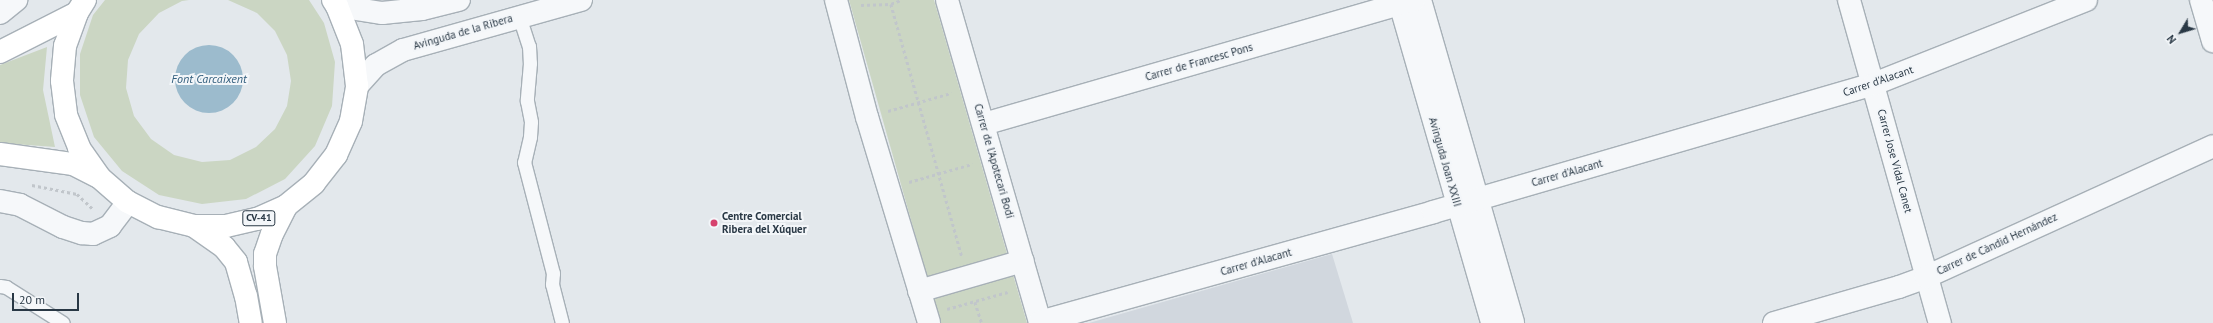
<!DOCTYPE html>
<meta charset="utf-8">
<style>
body{margin:0}
#map{position:relative;width:2213px;height:323px;overflow:hidden;background:#e3e8ec;font-family:"PT Sans",sans-serif}
div>[style]{position:absolute}
.built>*{inset:0;background:#d1d7de}
.green>*{inset:0;background:#cbd6c3}
.water>*{inset:0;background:#9cbbcd}
.round{border-radius:50%}
.path>*{height:2.5px;margin-top:-1.25px;transform-origin:0;background:repeating-linear-gradient(90deg,#c1c6cb 0 3px,transparent 0 6px)}
.roads{filter:drop-shadow(1px 0 #a7b0b7) drop-shadow(-1px 0 #a7b0b7) drop-shadow(0 1px #a7b0b7) drop-shadow(0 -1px #a7b0b7)}
.lane>*{height:13px;margin:-6.5px;padding:0 6.5px;transform-origin:6.5px;border-radius:6.5px;background:#f6f8fa}
.street>*{height:22px;margin:-11px;padding:0 11px;transform-origin:11px;border-radius:11px;background:#f6f8fa}
.primary>*{height:22px;margin:-11px;padding:0 11px;transform-origin:11px;border-radius:11px;background:#fff}
.dots>*{width:11px;height:11px;translate:-50% -50%;box-sizing:border-box;border:2px solid #f3f6f9;border-radius:50%}
span{translate:-50% -50%;white-space:nowrap;text-align:center;line-height:1.15;-webkit-text-stroke:4px #f3f6f9;paint-order:stroke}
.shield-label span{padding:1px 3px;background:#f3f6f9;border:1px solid;border-radius:3px;-webkit-text-stroke-width:0}
.shield-label{font-size:10px;color:#293845;font-weight:700}
.street-label{font-size:11px;color:#293845}
.poi-label{font-size:11px;color:#293845;font-weight:700}
.left{translate:0 -50%;text-align:left}
.water-label{font-size:12px;color:#315d7c;font-style:italic}
.north{position:absolute;left:2161px;top:12px;width:40px;height:40px;-webkit-text-stroke:3px #f3f6f9;paint-order:stroke;rotate:232deg;font-size:11px;font-weight:700;line-height:16px;text-align:center;color:#293845}
.north::after{content:'';display:block;margin:auto;width:14px;height:18px;background:#293845;clip-path:polygon(50% 0,100% 100%,50% 72%,0 100%)}
.scale{position:absolute;left:12px;top:293px;width:67px;height:18px;box-sizing:border-box;border:2px solid #293845;border-top:0;padding-left:5px;font-size:12px;line-height:14px;white-space:nowrap;color:#293845;-webkit-text-stroke:3px #f3f6f9;paint-order:stroke}
</style>
<div id="map">
<div class="built">
<div style="clip-path:polygon(1332px 254px,1353px 323px,1089px 323px,1261px 274px)"></div>
</div>
<div class="green">
<div style="clip-path:polygon(105px 0,189px 0,182px 1px,159px 13px,139px 34px,128px 60px,126px 88px,134px 116px,151px 139px,174px 155px,202px 162px,230px 160px,256px 147px,275px 129px,287px 106px,291px 81px,287px 55px,275px 31px,257px 13px,228px 0,309px 0,324px 23px,335px 62px,332px 106px,315px 146px,285px 179px,246px 199px,202px 204px,159px 195px,122px 171px,94px 137px,80px 95px,80px 54px,93px 15px)"></div>
<div style="clip-path:polygon(849px 0,934px 0,1027px 323px,940px 323px)"></div>
<div style="clip-path:polygon(47px 47px,43px 90px,55px 147px,0 143px,0 65px)"></div>
</div>
<div class="water">
<div class="round" style="left:175px;top:45px;width:68px;height:68px"></div>
</div>
<div class="path">
<div style="left:891px;top:4px;width:263px;rotate:74.3deg"></div>
<div style="left:861px;top:5px;width:30px;rotate:-2deg"></div>
<div style="left:891px;top:4px;width:11px;rotate:-22deg"></div>
<div style="left:888px;top:111px;width:66px;rotate:-15.9deg"></div>
<div style="left:909px;top:182px;width:66px;rotate:-15.9deg"></div>
<div style="left:32px;top:185px;width:46px;rotate:11.3deg"></div>
<div style="left:77px;top:194px;width:23px;rotate:43deg"></div>
<div style="left:975px;top:302px;width:22px;rotate:72deg"></div>
<div style="left:947px;top:309px;width:63px;rotate:-15.6deg"></div>
</div>
<div class="roads">
<div class="lane">
<div style="left:519px;top:16px;width:32px;rotate:72deg"></div>
<div style="left:529px;top:46px;width:17px;rotate:87deg"></div>
<div style="left:530px;top:63px;width:38px;rotate:95deg"></div>
<div style="left:527px;top:101px;width:21px;rotate:79deg"></div>
<div style="left:531px;top:122px;width:15px;rotate:94deg"></div>
<div style="left:530px;top:137px;width:26px;rotate:103deg"></div>
<div style="left:524px;top:162px;width:115px;rotate:75.4deg"></div>
<div style="left:553px;top:273px;width:11px;rotate:95deg"></div>
<div style="left:552px;top:284px;width:40px;rotate:75.6deg"></div>
<div style="left:0;top:286px;width:6px;rotate:9deg"></div>
<div style="left:6px;top:287px;width:67px;rotate:32.3deg"></div>
</div>
<div class="street">
<div style="left:836px;top:0;width:121px;rotate:75.2deg"></div>
<div style="left:867px;top:117px;width:215px;rotate:73.2deg"></div>
<div style="left:947px;top:0;width:336px;rotate:73.9deg"></div>
<div style="left:1399px;top:0;width:336px;rotate:73.9deg"></div>
<div style="left:1420px;top:0;width:336px;rotate:73.9deg"></div>
<div style="left:1849px;top:0;width:336px;rotate:74.3deg"></div>
<div style="left:2201px;top:0;width:43px;rotate:73.7deg"></div>
<div style="left:337px;top:6px;width:46px;rotate:8.8deg"></div>
<div style="left:382px;top:13px;width:40px;rotate:-5.7deg"></div>
<div style="left:422px;top:9px;width:38px;rotate:-14deg"></div>
<div style="left:0;top:13px;width:21px;rotate:-39deg"></div>
<div style="left:357px;top:86px;width:28px;rotate:-48deg"></div>
<div style="left:376px;top:65px;width:31px;rotate:-29deg"></div>
<div style="left:403px;top:50px;width:185px;rotate:-15.7deg"></div>
<div style="left:984px;top:124px;width:448px;rotate:-16.1deg"></div>
<div style="left:0;top:201px;width:20px;rotate:11deg"></div>
<div style="left:20px;top:205px;width:48px;rotate:27.1deg"></div>
<div style="left:63px;top:227px;width:20px;rotate:18deg"></div>
<div style="left:82px;top:233px;width:11px;rotate:5deg"></div>
<div style="left:93px;top:234px;width:19px;rotate:-25deg"></div>
<div style="left:110px;top:226px;width:30px;rotate:-53deg"></div>
<div style="left:919px;top:291px;width:108px;rotate:-16.1deg"></div>
<div style="left:1040px;top:322px;width:408px;rotate:-15.6deg"></div>
<div style="left:1433px;top:212px;width:459px;rotate:-16.2deg"></div>
<div style="left:1874px;top:84px;width:228px;rotate:-21.6deg"></div>
<div style="left:1774px;top:323px;width:130px;rotate:-16.1deg"></div>
<div style="left:1899px;top:287px;width:29px;rotate:-20deg"></div>
<div style="left:1926px;top:277px;width:315px;rotate:-24.5deg"></div>
</div>
<div class="primary">
<div style="left:85px;top:0;width:15px;rotate:122deg"></div>
<div style="left:77px;top:13px;width:35px;rotate:110deg"></div>
<div style="left:65px;top:46px;width:35px;rotate:95deg"></div>
<div style="left:62px;top:81px;width:34px;rotate:83deg"></div>
<div style="left:66px;top:115px;width:35px;rotate:68deg"></div>
<div style="left:79px;top:148px;width:35px;rotate:55deg"></div>
<div style="left:99px;top:177px;width:38px;rotate:41deg"></div>
<div style="left:128px;top:202px;width:34px;rotate:27deg"></div>
<div style="left:158px;top:217px;width:37px;rotate:14deg"></div>
<div style="left:194px;top:226px;width:32px"></div>
<div style="left:226px;top:226px;width:32px;rotate:-13deg"></div>
<div style="left:257px;top:219px;width:32px;rotate:-24deg"></div>
<div style="left:286px;top:206px;width:36px;rotate:-39deg"></div>
<div style="left:314px;top:183px;width:36px;rotate:-52deg"></div>
<div style="left:336px;top:155px;width:37px;rotate:-66deg"></div>
<div style="left:351px;top:121px;width:36px;rotate:-80deg"></div>
<div style="left:357px;top:86px;width:42px;rotate:-96.8deg"></div>
<div style="left:352px;top:44px;width:41px;rotate:-111.5deg"></div>
<div style="left:337px;top:6px;width:7px;rotate:-124deg"></div>
<div style="left:0;top:52px;width:86px;rotate:-26.9deg"></div>
<div style="left:0;top:154px;width:74px;rotate:7.8deg"></div>
<div style="left:73px;top:164px;width:27px;rotate:27deg"></div>
<div style="left:194px;top:226px;width:37px;rotate:35deg"></div>
<div style="left:224px;top:247px;width:19px;rotate:51deg"></div>
<div style="left:236px;top:262px;width:35px;rotate:74deg"></div>
<div style="left:246px;top:296px;width:27px;rotate:80deg"></div>
<div style="left:275px;top:323px;width:58px;rotate:-100deg"></div>
<div style="left:265px;top:266px;width:12px;rotate:-90deg"></div>
<div style="left:265px;top:254px;width:21px;rotate:-71deg"></div>
<div style="left:272px;top:234px;width:31px;rotate:-63deg"></div>
</div>
</div>
<div class="dots">
<div style="left:714px;top:223px;background:#d6426e"></div>
</div>
<div class="shield-label">
<span style="left:259px;top:218px">CV-41</span>
</div>
<div class="street-label">
<span style="left:463px;top:32px;rotate:-16deg">Avinguda de la Ribera</span>
<span style="left:1199px;top:62px;rotate:-16deg">Carrer de Francesc Pons</span>
<span style="left:1878px;top:81px;rotate:-19deg">Carrer d'Alacant</span>
<span style="left:994px;top:161px;rotate:74deg">Carrer de l'Apotecari Bodí</span>
<span style="left:1895px;top:161px;rotate:75deg">Carrer Jose Vidal Canet</span>
<span style="left:1445px;top:162px;rotate:74deg">Avinguda Joan XXIII</span>
<span style="left:1567px;top:173px;rotate:-16deg">Carrer d'Alacant</span>
<span style="left:1997px;top:244px;rotate:-25deg">Carrer de Càndid Hernández</span>
<span style="left:1256px;top:262px;rotate:-16deg">Carrer d'Alacant</span>
</div>
<div class="poi-label">
<span class="left" style="left:722px;top:223px">Centre Comercial<br>Ribera del Xúquer</span>
</div>
<div class="water-label">
<span style="left:209px;top:79px">Font Carcaixent</span>
</div>
<div class="north">N</div>
<div class="scale">20 m</div>
</div>
